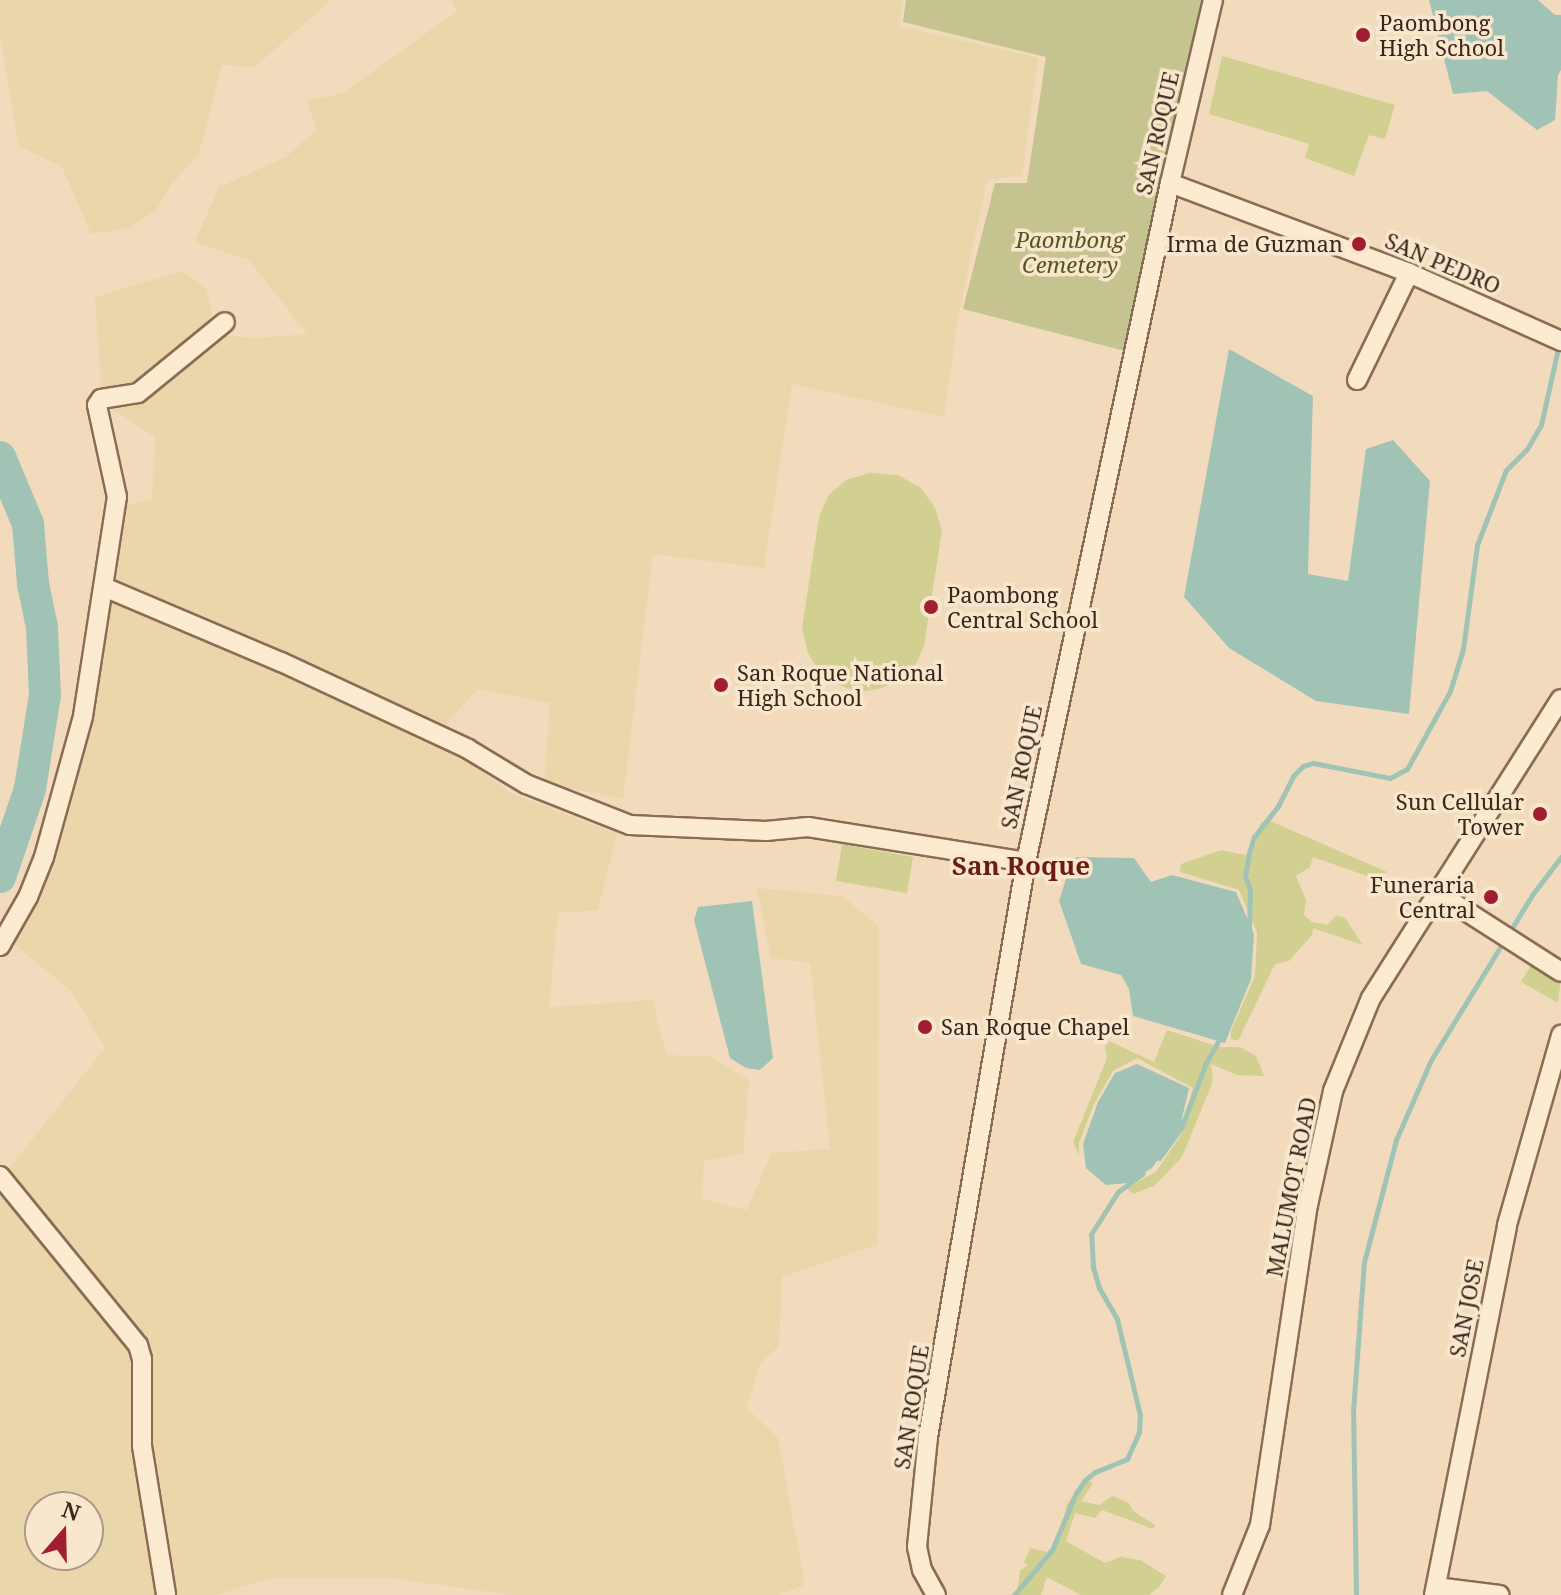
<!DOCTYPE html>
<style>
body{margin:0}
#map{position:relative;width:1561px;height:1595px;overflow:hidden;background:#f2dbbd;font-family:"Noto Serif",serif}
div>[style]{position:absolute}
.farmland>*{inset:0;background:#e9d6aa}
.green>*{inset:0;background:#d1d090}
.cemetery>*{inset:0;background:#c5c490}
.water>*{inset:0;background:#a1c3b5}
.stream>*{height:5px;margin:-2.5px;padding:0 2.5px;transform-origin:2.5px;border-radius:2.5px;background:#a1c3b5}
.river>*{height:32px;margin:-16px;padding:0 16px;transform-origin:16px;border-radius:16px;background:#a1c3b5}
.roads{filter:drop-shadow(2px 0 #8c6b54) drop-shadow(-2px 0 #8c6b54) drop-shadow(0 2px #8c6b54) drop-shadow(0 -2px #8c6b54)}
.minor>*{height:18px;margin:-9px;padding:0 9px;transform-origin:9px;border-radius:9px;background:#fcead1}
.dots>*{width:22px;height:22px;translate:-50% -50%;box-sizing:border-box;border:4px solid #f9e7cd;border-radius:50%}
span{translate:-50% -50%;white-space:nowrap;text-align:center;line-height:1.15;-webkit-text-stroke:7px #f9e7cd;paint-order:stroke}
.poi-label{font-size:22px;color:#3a261b}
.left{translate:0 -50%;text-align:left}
.right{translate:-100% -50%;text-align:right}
.street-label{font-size:22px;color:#3a261b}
.park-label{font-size:22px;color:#51581f;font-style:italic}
.quarter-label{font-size:26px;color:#6b1c15;font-weight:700}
.north{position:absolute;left:24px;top:1491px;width:80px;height:80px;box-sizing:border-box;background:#f9e7cd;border:2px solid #ad9a86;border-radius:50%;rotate:20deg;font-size:22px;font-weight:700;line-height:32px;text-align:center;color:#3a261b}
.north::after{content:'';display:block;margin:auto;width:28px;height:36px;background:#a11e30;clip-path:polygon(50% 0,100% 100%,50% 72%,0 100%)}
</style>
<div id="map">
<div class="farmland">
<div style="clip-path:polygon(0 0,331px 0,255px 67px,222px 65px,199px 154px,172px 184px,156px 210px,129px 228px,91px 234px,62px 167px,19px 146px,0 35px)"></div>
<div style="clip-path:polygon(evenodd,451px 0,903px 0,899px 26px,1038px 58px,1022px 176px,987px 180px,959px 313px,944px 417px,792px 384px,764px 568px,653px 554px,623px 799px,544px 783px,550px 703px,478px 689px,450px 719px,441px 742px,511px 793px,617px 834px,598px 910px,558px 913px,549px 1007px,653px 1000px,666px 1055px,709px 1056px,749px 1080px,743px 1154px,704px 1161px,702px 1199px,747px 1210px,771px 1153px,830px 1149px,810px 963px,771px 958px,757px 888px,842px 896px,879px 926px,878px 1244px,782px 1277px,779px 1346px,760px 1364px,747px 1408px,778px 1438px,805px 1585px,778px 1595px,511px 1595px,388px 1578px,272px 1578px,215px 1595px,0 1595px,0 1180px,105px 1048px,72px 992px,6px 937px,90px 714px,121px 506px,152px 499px,155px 437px,102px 402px,95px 297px,182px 271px,206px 288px,217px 335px,257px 338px,307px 334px,249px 260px,195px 242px,219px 187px,286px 157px,317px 129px,307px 101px,343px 93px,457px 11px,451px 0,40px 1507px,88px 1507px,88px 1555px,40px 1555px,40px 1507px)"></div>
</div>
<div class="green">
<div style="clip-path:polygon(1222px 56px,1395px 105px,1385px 139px,1369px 135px,1354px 176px,1305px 158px,1309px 144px,1209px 114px)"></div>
<div style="clip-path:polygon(870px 473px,898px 475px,921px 488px,935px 508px,942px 531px,924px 646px,916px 664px,902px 679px,879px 689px,858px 692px,836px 684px,818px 669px,808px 653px,802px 628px,819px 517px,828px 496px,846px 480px)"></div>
<div style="clip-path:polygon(1266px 819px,1387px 872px,1381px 881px,1313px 857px,1310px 867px,1296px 876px,1306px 900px,1304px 915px,1312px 922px,1328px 925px,1336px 915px,1345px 918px,1363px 945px,1313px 928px,1312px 935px,1289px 961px,1275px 964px,1238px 1041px,1231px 1039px,1231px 1031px,1255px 976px,1257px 932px,1239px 890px,1180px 872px,1181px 864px,1221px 850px,1245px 855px,1256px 844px,1260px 824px)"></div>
<div style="clip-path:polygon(842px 844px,913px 857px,907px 893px,836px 881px)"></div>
<div style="clip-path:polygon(1533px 961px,1561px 977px,1558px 1003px,1521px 982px)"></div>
<div style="clip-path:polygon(1167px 1030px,1219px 1047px,1240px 1047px,1256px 1056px,1264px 1076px,1237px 1075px,1211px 1064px,1213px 1081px,1182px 1157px,1154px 1186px,1133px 1194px,1126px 1188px,1156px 1172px,1181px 1135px,1193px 1088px,1137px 1058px,1113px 1071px,1094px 1104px,1079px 1143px,1079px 1155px,1073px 1142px,1107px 1058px,1105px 1047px,1109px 1041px,1154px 1062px)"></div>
<div style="clip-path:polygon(1084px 1478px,1093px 1483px,1081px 1501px,1099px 1505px,1112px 1496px,1129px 1503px,1133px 1511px,1155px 1525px,1153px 1529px,1102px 1510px,1095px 1518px,1075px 1513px,1066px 1541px,1105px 1563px,1120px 1557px,1140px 1560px,1166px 1576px,1159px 1587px,1149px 1595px,1081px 1595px,1047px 1577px,1041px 1595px,1011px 1595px,1017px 1591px,1020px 1570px,1028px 1566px,1024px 1562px,1030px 1548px,1047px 1552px,1059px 1539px,1066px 1506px)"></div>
</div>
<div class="cemetery">
<div style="clip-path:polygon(906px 0,1206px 0,1129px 352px,963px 309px,995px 183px,1027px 183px,1046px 57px,903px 22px)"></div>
</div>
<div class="water">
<div style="clip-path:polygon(1429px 0,1538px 0,1555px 15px,1561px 15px,1561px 70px,1558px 75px,1555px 120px,1537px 130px,1487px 91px,1453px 94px)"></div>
<div style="clip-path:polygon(1229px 349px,1313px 396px,1308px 574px,1348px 581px,1366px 449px,1393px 440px,1430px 481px,1409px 714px,1316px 701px,1229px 648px,1184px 597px)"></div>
<div style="clip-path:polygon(1073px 857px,1134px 858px,1151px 882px,1172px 875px,1236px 892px,1254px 934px,1251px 979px,1225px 1043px,1133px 1016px,1129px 989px,1121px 975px,1081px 964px,1059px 901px)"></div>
<div style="clip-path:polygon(752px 901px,773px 1058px,760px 1070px,746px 1068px,730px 1058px,694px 920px,698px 907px)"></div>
<div style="clip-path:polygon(1137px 1064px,1189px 1088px,1179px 1131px,1152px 1168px,1127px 1183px,1106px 1185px,1086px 1168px,1083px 1144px,1098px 1102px,1115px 1073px)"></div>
</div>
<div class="stream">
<div style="left:1249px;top:930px;width:40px;rotate:-88.6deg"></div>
<div style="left:1250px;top:890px;width:15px;rotate:-110deg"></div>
<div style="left:1245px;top:876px;width:23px;rotate:-80deg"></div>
<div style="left:1249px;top:853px;width:17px;rotate:-73deg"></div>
<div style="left:1254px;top:837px;width:39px;rotate:-52deg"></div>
<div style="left:1278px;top:806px;width:34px;rotate:-63deg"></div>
<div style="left:1293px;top:776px;width:14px;rotate:-45deg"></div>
<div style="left:1303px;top:766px;width:10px;rotate:-17deg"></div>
<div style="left:1313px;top:763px;width:78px;rotate:11deg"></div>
<div style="left:1390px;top:778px;width:19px;rotate:-28deg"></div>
<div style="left:1407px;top:769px;width:89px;rotate:-61.1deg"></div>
<div style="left:1450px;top:691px;width:44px;rotate:-72.8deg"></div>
<div style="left:1463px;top:649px;width:105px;rotate:-82.3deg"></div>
<div style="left:1477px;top:545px;width:80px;rotate:-68.9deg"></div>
<div style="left:1506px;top:470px;width:30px;rotate:-45deg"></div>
<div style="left:1527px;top:449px;width:28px;rotate:-60deg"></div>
<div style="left:1541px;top:425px;width:83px;rotate:-77.5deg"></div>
<div style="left:1159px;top:1158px;width:37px;rotate:-54deg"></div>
<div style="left:1181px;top:1128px;width:70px;rotate:-69deg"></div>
<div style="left:1206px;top:1063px;width:31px;rotate:-61deg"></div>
<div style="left:1014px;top:1595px;width:59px;rotate:-49.8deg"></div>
<div style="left:1052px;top:1550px;width:62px;rotate:-67.2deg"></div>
<div style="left:1076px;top:1493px;width:16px;rotate:-55deg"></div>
<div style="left:1085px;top:1480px;width:13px;rotate:-39deg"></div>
<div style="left:1095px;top:1472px;width:35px;rotate:-22deg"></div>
<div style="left:1127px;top:1459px;width:30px;rotate:-66deg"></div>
<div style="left:1139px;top:1432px;width:17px;rotate:-87deg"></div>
<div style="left:1140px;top:1415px;width:99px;rotate:-103.5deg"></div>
<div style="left:1117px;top:1319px;width:36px;rotate:-120deg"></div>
<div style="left:1099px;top:1288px;width:22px;rotate:-106deg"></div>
<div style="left:1093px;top:1267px;width:33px;rotate:-93deg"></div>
<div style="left:1091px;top:1234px;width:50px;rotate:-57.3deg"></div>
<div style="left:1118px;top:1192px;width:31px;rotate:-37deg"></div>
<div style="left:1356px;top:1595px;width:184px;rotate:-90.9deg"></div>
<div style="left:1353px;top:1411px;width:149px;rotate:-85.8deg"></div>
<div style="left:1364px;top:1262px;width:126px;rotate:-75.3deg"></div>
<div style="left:1396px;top:1140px;width:87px;rotate:-66.4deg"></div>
<div style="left:1431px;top:1060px;width:193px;rotate:-58.5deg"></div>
<div style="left:1532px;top:895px;width:48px;rotate:-52.7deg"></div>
</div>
<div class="river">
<div style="left:0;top:457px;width:73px;rotate:67.3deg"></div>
<div style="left:28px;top:524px;width:60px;rotate:85.2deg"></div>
<div style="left:33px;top:584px;width:44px;rotate:78.2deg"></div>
<div style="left:42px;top:627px;width:68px;rotate:87.5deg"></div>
<div style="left:45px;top:695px;width:95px;rotate:99.1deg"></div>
<div style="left:30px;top:789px;width:93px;rotate:108.8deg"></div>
</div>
<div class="roads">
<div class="minor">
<div style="left:1170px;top:183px;width:255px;rotate:20.6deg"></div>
<div style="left:1409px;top:273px;width:167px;rotate:24.1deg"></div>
<div style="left:1357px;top:380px;width:119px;rotate:-64.1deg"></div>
<div style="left:104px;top:587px;width:192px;rotate:23deg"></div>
<div style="left:281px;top:662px;width:206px;rotate:24.9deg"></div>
<div style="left:468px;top:749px;width:68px;rotate:31.1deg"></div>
<div style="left:526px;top:784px;width:112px;rotate:21.5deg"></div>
<div style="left:630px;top:825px;width:136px;rotate:2.5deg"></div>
<div style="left:766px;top:831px;width:42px;rotate:-5.4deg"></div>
<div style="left:808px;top:827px;width:221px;rotate:9.1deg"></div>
<div style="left:1436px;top:892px;width:148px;rotate:32.6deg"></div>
<div style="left:0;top:946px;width:56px;rotate:-60.3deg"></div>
<div style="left:28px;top:897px;width:43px;rotate:-68.2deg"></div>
<div style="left:44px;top:857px;width:146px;rotate:-74.5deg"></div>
<div style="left:83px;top:716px;width:222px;rotate:-81.2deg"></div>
<div style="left:117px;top:497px;width:94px;rotate:-102.3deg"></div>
<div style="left:97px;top:405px;width:7px;rotate:-56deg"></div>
<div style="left:101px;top:399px;width:37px;rotate:-9deg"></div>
<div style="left:138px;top:393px;width:112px;rotate:-39.2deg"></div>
<div style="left:0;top:1176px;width:218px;rotate:50.8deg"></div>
<div style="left:138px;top:1345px;width:15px;rotate:74deg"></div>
<div style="left:142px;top:1359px;width:87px;rotate:90deg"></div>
<div style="left:142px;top:1446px;width:151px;rotate:80.8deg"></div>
<div style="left:1436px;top:1587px;width:64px;rotate:7.2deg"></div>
<div style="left:936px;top:1595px;width:29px;rotate:-119deg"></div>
<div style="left:922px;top:1570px;width:24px;rotate:-102deg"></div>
<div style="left:917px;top:1547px;width:111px;rotate:-84.3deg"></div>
<div style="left:928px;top:1437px;width:583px;rotate:-80.33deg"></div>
<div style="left:1026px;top:862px;width:694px;rotate:-78.03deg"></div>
<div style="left:1170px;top:183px;width:188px;rotate:-76.8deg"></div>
<div style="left:1232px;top:1595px;width:75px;rotate:-68.2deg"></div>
<div style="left:1260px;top:1525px;width:324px;rotate:-81.5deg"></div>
<div style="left:1308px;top:1205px;width:117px;rotate:-77.6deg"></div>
<div style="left:1333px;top:1091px;width:100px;rotate:-67.8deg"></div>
<div style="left:1371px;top:998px;width:354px;rotate:-57.6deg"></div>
<div style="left:1434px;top:1595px;width:377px;rotate:-78.8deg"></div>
<div style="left:1507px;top:1225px;width:198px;rotate:-74.1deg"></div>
</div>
</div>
<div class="dots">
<div style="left:1363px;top:35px;background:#a11e30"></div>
<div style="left:1359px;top:244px;background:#a11e30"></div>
<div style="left:931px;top:607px;background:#a11e30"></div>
<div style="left:721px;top:685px;background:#a11e30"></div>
<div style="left:1540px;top:814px;background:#a11e30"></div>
<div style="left:1491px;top:897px;background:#a11e30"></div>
<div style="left:925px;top:1027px;background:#a11e30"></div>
</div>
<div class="poi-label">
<span class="left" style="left:1379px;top:35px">Paombong<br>High School</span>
<span class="right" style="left:1343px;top:244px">Irma de Guzman</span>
<span class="left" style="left:947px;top:607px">Paombong<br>Central School</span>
<span class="left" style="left:737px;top:685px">San Roque National<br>High School</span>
<span class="right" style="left:1524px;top:814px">Sun Cellular<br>Tower</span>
<span class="right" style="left:1475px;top:897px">Funeraria<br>Central</span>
<span class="left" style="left:941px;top:1027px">San Roque Chapel</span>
</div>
<div class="street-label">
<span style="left:1157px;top:133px;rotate:-77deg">SAN ROQUE</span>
<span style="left:1443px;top:263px;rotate:23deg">SAN PEDRO</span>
<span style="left:1021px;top:767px;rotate:-78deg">SAN ROQUE</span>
<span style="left:1291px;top:1187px;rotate:-79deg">MALUMOT ROAD</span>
<span style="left:1466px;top:1308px;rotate:-79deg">SAN JOSE</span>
<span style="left:911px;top:1407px;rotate:-81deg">SAN ROQUE</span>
</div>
<div class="park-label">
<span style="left:1070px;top:252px">Paombong<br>Cemetery</span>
</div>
<div class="quarter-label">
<span style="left:1021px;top:866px">San Roque</span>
</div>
<div class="north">N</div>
</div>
